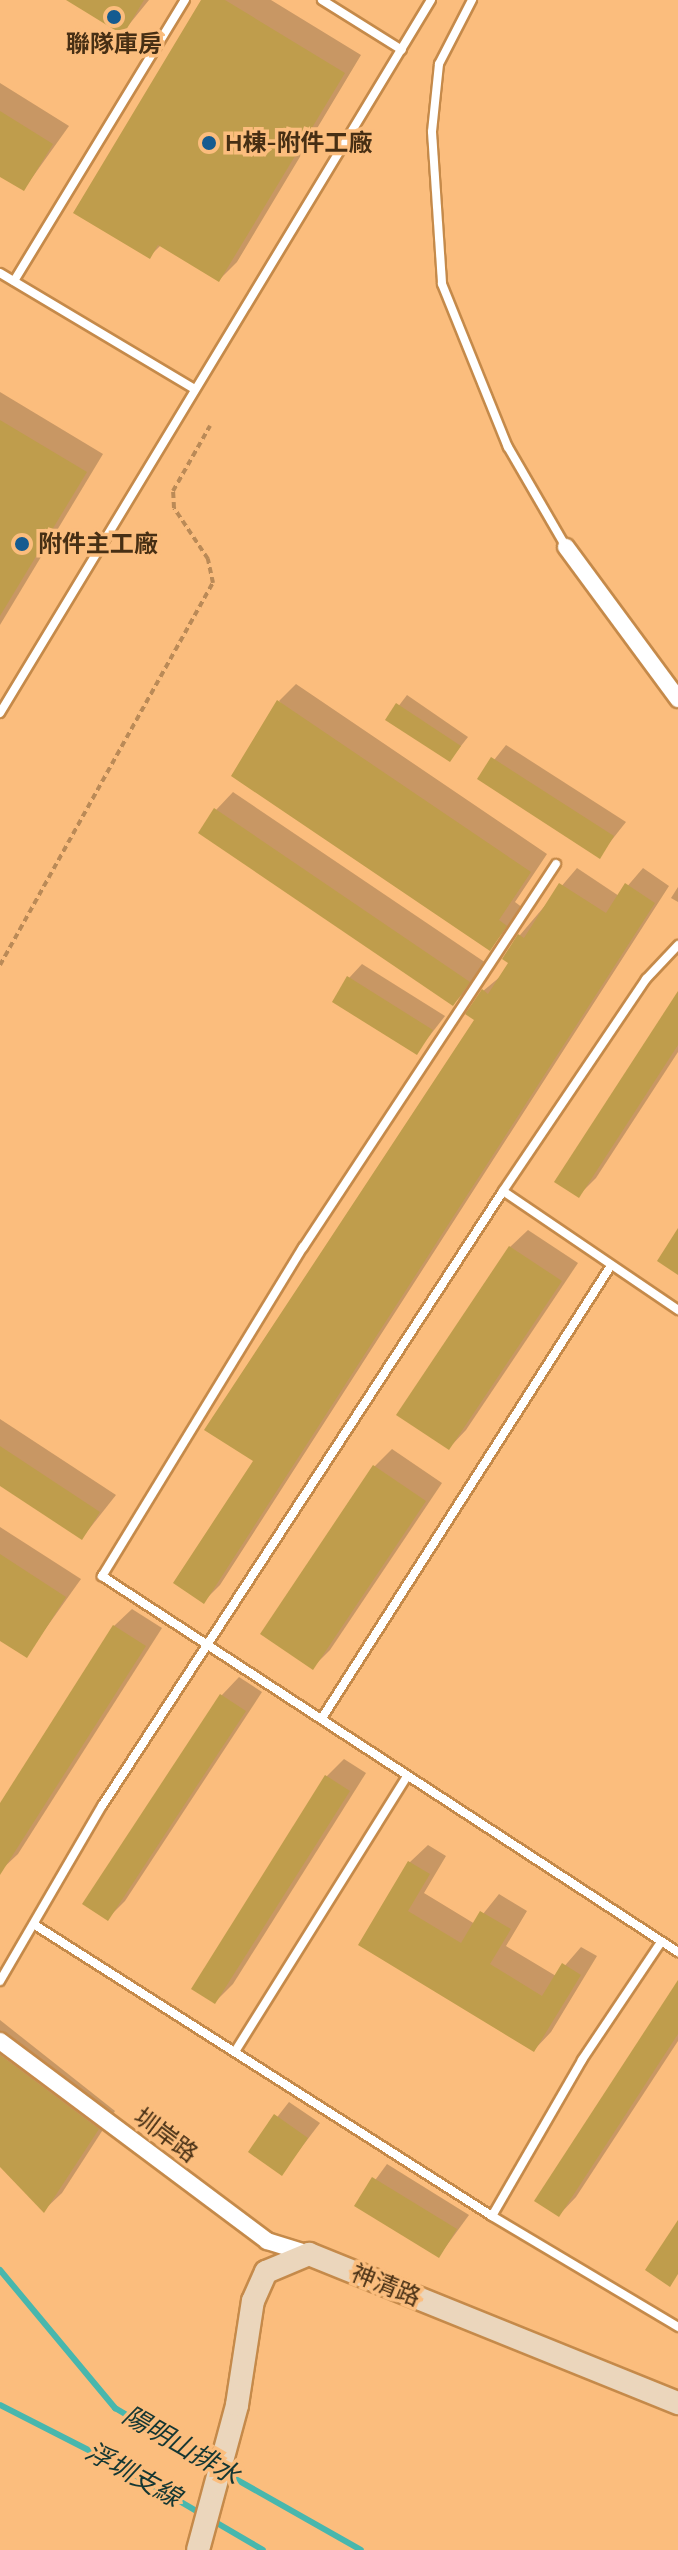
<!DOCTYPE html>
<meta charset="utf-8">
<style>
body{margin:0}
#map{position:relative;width:678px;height:2550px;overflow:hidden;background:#fbbd7d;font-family:Cabin,"Noto Sans TC",sans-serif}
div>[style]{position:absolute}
.shadow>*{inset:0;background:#0003}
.stream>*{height:6px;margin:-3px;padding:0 3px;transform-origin:3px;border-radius:3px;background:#48b7ad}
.building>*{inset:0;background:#bf9d4c}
.path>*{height:4px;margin-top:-2px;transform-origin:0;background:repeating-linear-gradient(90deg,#ba8a57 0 6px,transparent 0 10px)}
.roads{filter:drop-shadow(2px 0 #c58a4a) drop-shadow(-2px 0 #c58a4a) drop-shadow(0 2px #c58a4a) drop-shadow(0 -2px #c58a4a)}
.lane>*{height:8px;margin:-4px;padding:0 4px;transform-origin:4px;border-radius:4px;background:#fff}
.street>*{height:16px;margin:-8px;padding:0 8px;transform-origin:8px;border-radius:8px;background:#fff}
.secondary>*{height:22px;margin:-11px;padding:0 11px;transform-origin:11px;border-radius:11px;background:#ebd6bc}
.dots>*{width:22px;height:22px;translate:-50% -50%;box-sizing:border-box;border:4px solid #fbbd7d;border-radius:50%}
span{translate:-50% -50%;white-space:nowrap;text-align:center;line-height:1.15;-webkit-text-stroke:7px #fbbd7d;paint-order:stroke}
.poi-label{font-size:24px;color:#472f14;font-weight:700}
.left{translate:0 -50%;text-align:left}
.street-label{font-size:24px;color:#472f14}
.water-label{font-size:26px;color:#153733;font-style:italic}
</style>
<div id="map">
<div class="shadow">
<div style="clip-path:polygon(70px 0,149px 0,123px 32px)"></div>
<div style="clip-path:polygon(203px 0,271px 0,361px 55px,237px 262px,219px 280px,161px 245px,149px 257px)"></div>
<div style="clip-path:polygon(0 83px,69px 126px,24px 189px,0 174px)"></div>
<div style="clip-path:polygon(0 392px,103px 454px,0 625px)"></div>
<div style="clip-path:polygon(296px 684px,547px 854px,515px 902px,523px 908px,490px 948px,279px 701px)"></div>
<div style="clip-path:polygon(407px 695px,468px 737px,450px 760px,388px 720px)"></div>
<div style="clip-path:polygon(506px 745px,626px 822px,599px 856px,479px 779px)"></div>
<div style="clip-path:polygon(233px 792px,486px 963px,471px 986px,453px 1004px,216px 810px)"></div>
<div style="clip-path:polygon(577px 868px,619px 896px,643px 868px,669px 886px,220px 1585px,204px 1601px,255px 1461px,477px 1020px,483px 991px,501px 976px,510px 962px,505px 958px,520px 935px)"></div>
<div style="clip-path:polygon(678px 887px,678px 902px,671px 898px)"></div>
<div style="clip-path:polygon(362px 964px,445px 1016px,417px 1052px,349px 978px)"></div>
<div style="clip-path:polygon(678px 994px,678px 1052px,596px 1178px,578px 1196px)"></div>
<div style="clip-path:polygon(528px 1230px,578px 1263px,466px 1430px,449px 1448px,510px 1247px)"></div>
<div style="clip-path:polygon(0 1419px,116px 1495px,82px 1538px,0 1483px)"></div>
<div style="clip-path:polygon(392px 1449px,442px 1483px,330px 1650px,313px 1667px,374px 1467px)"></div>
<div style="clip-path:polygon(0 1527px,81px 1579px,26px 1656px,0 1639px)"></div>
<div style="clip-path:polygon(132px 1609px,162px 1628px,18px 1854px,0 1871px,0 1806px,114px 1626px)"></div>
<div style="clip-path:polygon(239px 1677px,262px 1692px,125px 1901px,108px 1918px,85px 1903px,222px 1695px)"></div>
<div style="clip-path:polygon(344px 1759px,366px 1773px,233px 1984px,215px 2002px,327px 1776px)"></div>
<div style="clip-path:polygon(428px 1845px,446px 1856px,424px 1893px,475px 1924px,499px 1894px,527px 1911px,506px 1946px,556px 1976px,581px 1947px,597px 1956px,551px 2032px,534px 2050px,361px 1944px,410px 1862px)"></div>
<div style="clip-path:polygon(678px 1987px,678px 2041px,576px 2197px,559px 2215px)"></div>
<div style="clip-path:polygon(0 2020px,115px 2111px,62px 2193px,44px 2210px,0 2164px)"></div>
<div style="clip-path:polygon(289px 2102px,320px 2123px,282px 2173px,250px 2152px)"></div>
<div style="clip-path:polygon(387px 2164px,469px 2215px,439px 2256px,357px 2205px)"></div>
</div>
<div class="stream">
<div style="left:0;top:2270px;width:180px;rotate:50.2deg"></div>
<div style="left:115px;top:2408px;width:116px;rotate:30.5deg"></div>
<div style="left:0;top:2405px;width:130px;rotate:27deg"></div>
<div style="left:116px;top:2464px;width:170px;rotate:30.3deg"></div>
<div style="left:225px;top:2473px;width:156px;rotate:29.5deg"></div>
</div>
<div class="building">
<div style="clip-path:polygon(66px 0,144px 0,123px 35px)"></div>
<div style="clip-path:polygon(201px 0,225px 0,345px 73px,219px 282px,158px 245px,150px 259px,73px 213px)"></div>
<div style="clip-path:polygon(0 111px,53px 144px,24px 191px,0 177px)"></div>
<div style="clip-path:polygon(0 420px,87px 472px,0 616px)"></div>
<div style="clip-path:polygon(277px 700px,531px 872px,499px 920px,507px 926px,490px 951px,231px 776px)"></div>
<div style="clip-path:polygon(396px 703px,461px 746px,450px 762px,385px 720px)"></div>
<div style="clip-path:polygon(491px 757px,614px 836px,600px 859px,477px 779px)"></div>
<div style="clip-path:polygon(214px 808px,470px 982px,453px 1006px,198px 833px)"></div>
<div style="clip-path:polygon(559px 883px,606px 913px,625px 883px,655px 903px,204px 1604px,173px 1583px,253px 1461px,204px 1430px,474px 1020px,465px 1014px,482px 989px,488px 994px,508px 963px,502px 959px,518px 934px,524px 938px)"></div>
<div style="clip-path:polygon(347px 976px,433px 1030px,417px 1055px,332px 1002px)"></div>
<div style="clip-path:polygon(678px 991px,678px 1045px,579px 1198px,554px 1182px)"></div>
<div style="clip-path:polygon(678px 1228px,678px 1275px,657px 1261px)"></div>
<div style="clip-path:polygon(509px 1246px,562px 1281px,449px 1450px,396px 1415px)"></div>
<div style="clip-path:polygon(0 1446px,100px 1512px,82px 1540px,0 1486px)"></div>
<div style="clip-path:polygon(373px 1465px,426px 1501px,313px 1670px,260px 1634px)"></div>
<div style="clip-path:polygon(0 1554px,66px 1597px,27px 1658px,0 1641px)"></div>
<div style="clip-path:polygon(113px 1625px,146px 1646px,0 1875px,0 1803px)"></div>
<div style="clip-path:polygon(220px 1694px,246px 1711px,108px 1921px,82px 1904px)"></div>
<div style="clip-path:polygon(325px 1775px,350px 1791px,215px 2004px,191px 1989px)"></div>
<div style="clip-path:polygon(408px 1861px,430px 1874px,408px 1911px,461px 1943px,480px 1911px,511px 1929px,490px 1964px,542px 1996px,562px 1963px,581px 1975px,534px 2052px,358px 1945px)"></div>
<div style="clip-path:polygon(678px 1980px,678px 2034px,559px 2217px,534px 2201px)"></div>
<div style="clip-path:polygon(0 2055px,99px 2129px,44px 2213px,0 2167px)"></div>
<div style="clip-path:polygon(274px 2114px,308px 2138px,282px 2176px,248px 2152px)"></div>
<div style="clip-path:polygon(372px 2177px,457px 2229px,439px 2258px,354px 2206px)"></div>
<div style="clip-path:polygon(678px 2220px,678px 2274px,670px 2287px,645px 2270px)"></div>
</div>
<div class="path">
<div style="left:0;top:965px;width:437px;rotate:-60.9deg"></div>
<div style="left:213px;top:583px;width:25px;rotate:-102deg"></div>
<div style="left:208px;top:559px;width:61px;rotate:-123.7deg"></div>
<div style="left:174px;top:508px;width:17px;rotate:-93deg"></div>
<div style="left:173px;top:491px;width:75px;rotate:-60.4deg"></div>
</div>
<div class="roads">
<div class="lane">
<div style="left:322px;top:0;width:94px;rotate:32deg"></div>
<div style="left:472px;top:0;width:72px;rotate:117.3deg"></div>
<div style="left:439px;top:64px;width:68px;rotate:95.9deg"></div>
<div style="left:432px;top:132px;width:152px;rotate:86.2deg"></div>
<div style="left:442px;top:284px;width:176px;rotate:68deg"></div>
<div style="left:508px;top:447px;width:116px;rotate:59.9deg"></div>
<div style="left:0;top:273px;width:225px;rotate:30.8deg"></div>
<div style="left:14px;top:281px;width:329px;rotate:-58.7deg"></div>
<div style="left:0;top:713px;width:833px;rotate:-58.85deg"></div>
<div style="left:556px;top:864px;width:459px;rotate:123.4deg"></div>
<div style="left:303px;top:1247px;width:386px;rotate:121.4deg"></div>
<div style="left:102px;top:1576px;width:688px;rotate:33.14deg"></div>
<div style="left:503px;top:1191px;width:212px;rotate:34.2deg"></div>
<div style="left:322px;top:1718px;width:535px;rotate:-57.44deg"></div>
<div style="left:35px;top:1925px;width:542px;rotate:32.49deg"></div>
<div style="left:492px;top:2216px;width:217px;rotate:30.8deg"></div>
<div style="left:0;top:1981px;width:203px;rotate:-59.8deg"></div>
<div style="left:102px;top:1806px;width:734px;rotate:-56.89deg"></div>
<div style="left:503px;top:1191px;width:256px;rotate:-56deg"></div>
<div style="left:646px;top:979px;width:47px;rotate:-46.7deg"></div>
<div style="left:236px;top:2050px;width:323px;rotate:-58deg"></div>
<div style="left:492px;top:2216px;width:180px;rotate:-60deg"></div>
<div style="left:582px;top:2060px;width:142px;rotate:-56.2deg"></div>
</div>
<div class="street">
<div style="left:566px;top:547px;width:189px;rotate:53.6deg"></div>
<div style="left:0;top:2041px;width:334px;rotate:36.8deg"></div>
<div style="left:267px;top:2241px;width:44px;rotate:17.2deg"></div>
</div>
<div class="secondary">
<div style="left:198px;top:2550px;width:150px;rotate:-74.9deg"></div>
<div style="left:237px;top:2405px;width:105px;rotate:-81.3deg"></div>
<div style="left:253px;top:2301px;width:32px;rotate:-66deg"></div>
<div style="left:266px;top:2272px;width:47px;rotate:-22.7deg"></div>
<div style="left:309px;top:2254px;width:398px;rotate:22deg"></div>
</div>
</div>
<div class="dots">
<div style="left:114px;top:17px;background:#155b90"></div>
<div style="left:209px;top:143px;background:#155b90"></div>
<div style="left:22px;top:544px;background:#155b90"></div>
</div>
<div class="poi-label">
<span style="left:114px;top:44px">聯隊庫房</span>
<span class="left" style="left:225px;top:143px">H棟-附件工廠</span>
<span class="left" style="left:38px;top:544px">附件主工廠</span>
</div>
<div class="street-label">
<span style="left:166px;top:2135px;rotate:37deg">圳岸路</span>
<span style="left:386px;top:2285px;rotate:22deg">神清路</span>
</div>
<div class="water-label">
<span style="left:181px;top:2446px;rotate:30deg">陽明山排水</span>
<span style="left:133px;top:2475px;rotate:29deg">浮圳支線</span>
</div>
</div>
